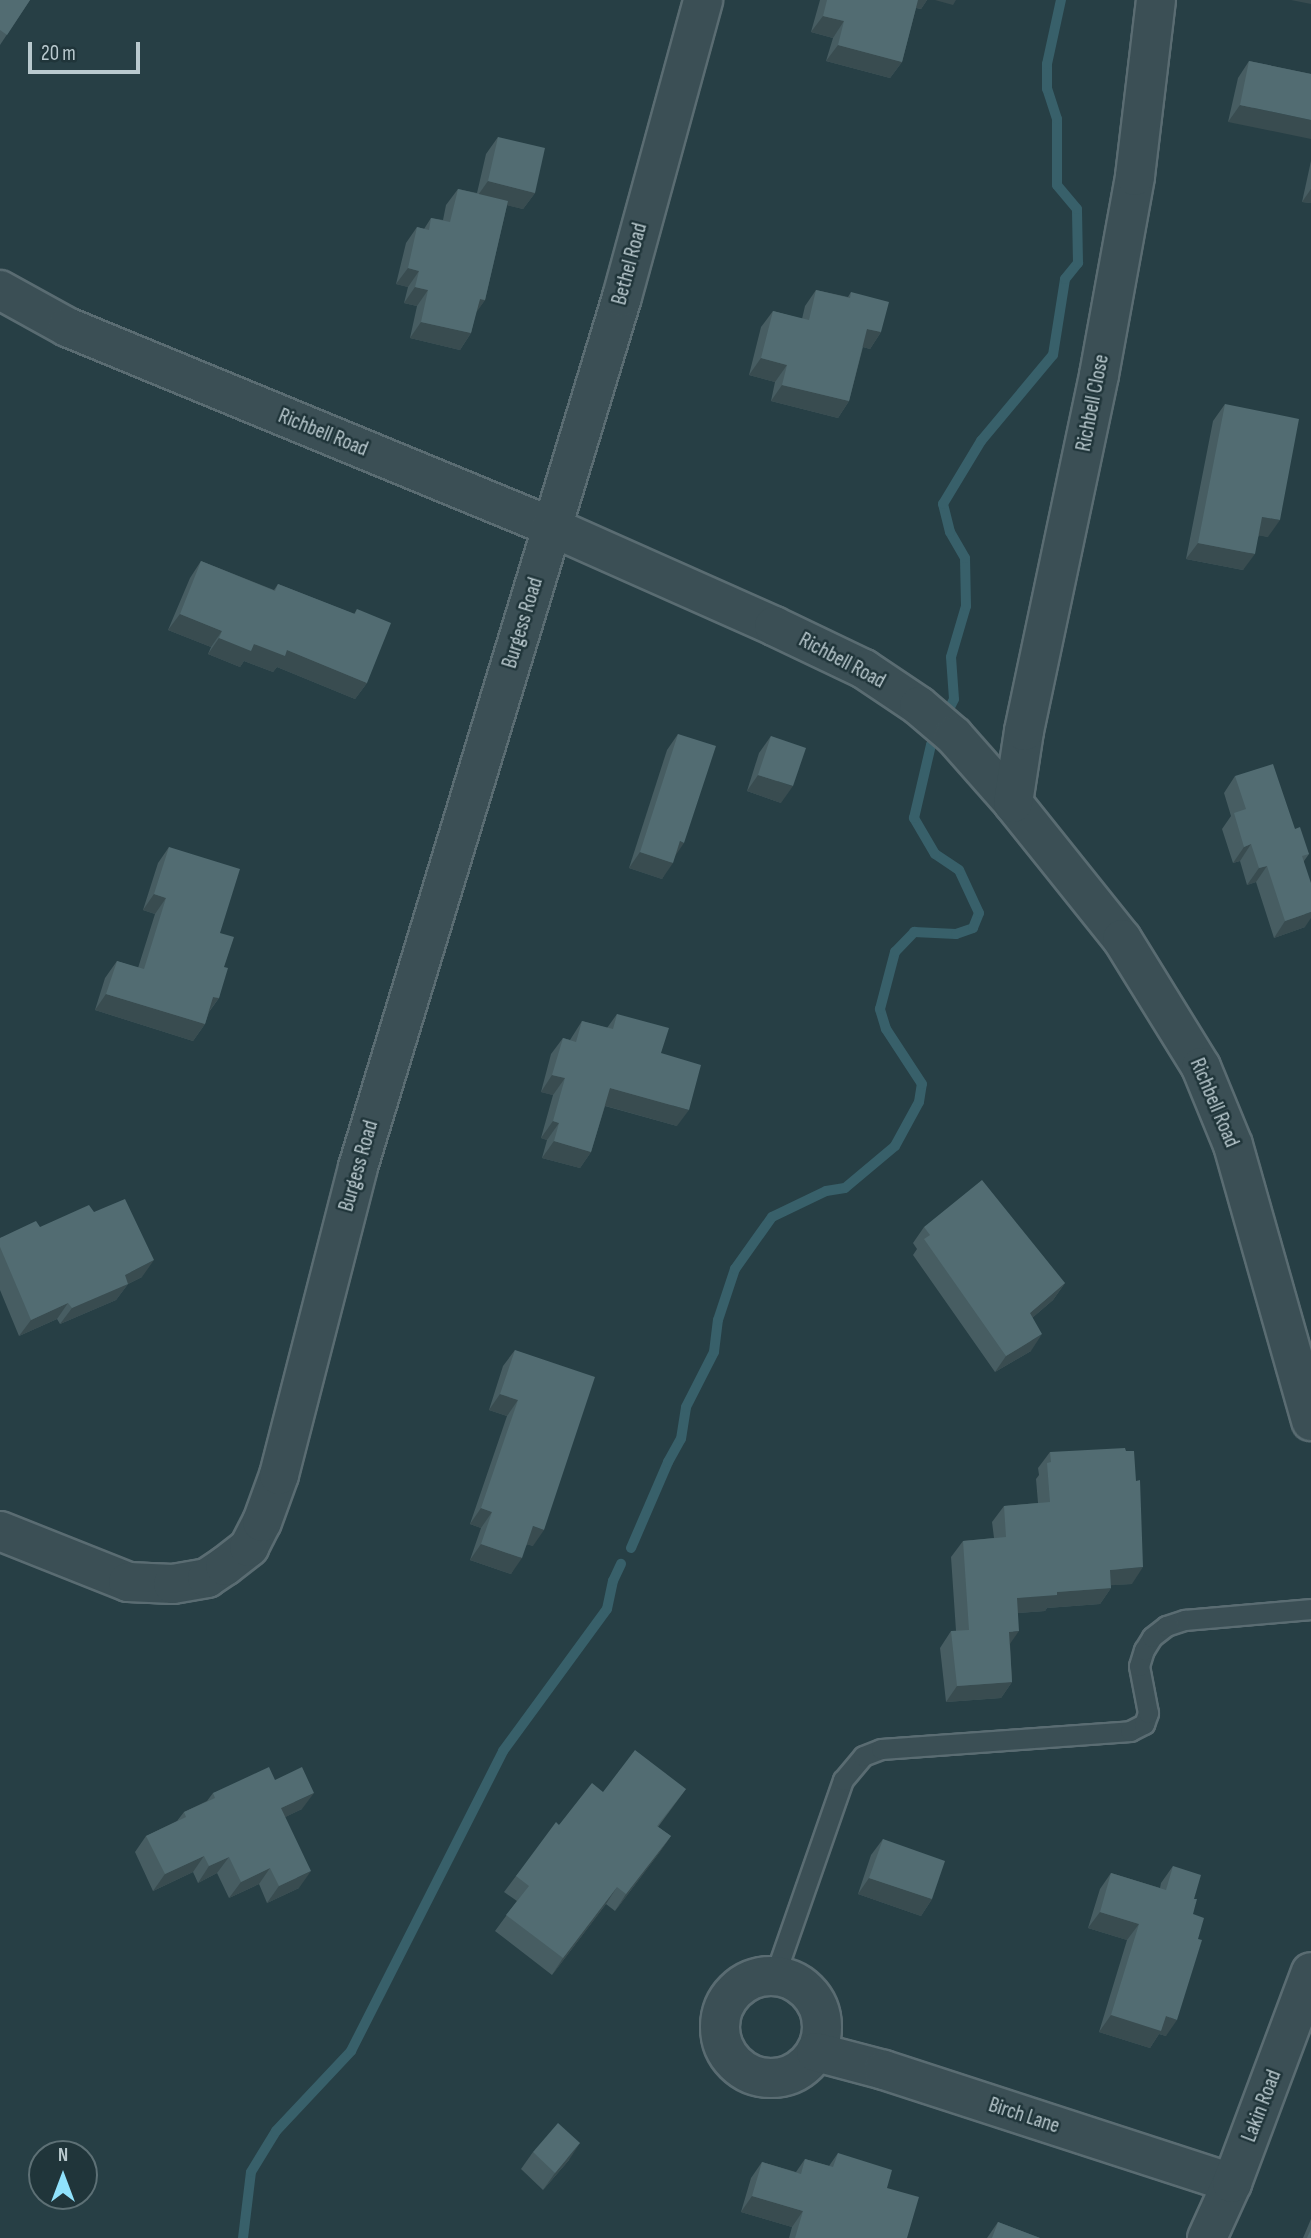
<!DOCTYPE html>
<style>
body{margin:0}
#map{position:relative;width:1311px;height:2238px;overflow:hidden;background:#273f45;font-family:"Sofia Sans Condensed",sans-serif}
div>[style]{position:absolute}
.stream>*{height:10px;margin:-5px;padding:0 5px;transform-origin:5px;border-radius:5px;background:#38606a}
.roads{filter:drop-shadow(2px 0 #5a6c72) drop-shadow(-2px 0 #5a6c72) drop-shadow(0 2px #5a6c72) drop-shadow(0 -2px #5a6c72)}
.service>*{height:19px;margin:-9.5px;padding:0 9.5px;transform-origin:9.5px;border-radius:9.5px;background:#3b4f55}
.minor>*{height:38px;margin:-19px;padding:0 19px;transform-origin:19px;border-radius:19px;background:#3b4f55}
.minor>.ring{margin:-19px;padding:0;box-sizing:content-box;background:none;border:38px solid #3b4f55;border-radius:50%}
.wall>*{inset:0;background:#475d62}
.shaded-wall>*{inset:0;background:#394c50}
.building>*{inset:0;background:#526c72}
span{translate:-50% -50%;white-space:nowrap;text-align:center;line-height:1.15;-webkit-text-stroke:5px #20353a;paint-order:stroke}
.street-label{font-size:21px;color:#b9c9ce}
.north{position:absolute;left:28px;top:2140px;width:70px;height:70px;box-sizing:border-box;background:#20353a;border:2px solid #5d7075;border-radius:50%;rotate:0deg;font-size:19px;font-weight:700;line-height:28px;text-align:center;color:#b9c9ce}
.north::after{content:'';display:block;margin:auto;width:24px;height:32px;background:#90e2fc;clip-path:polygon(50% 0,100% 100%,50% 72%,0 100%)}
.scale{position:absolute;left:28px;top:42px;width:112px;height:32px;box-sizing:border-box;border:4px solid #b9c9ce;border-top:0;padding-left:9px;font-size:21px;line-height:24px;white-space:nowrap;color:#b9c9ce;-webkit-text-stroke:5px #20353a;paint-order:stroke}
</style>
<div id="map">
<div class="stream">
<div style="left:631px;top:1548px;width:94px;rotate:-66.7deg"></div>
<div style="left:668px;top:1462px;width:26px;rotate:-61deg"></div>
<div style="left:681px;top:1439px;width:32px;rotate:-81deg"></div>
<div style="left:686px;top:1407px;width:62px;rotate:-63deg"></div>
<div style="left:714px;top:1352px;width:32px;rotate:-83deg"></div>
<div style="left:718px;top:1320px;width:54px;rotate:-71.6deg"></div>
<div style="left:735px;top:1269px;width:64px;rotate:-54.6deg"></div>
<div style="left:772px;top:1217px;width:60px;rotate:-25.7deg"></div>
<div style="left:826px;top:1191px;width:19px;rotate:-9deg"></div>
<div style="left:845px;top:1188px;width:65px;rotate:-40deg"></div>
<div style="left:895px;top:1146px;width:50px;rotate:-61.4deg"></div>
<div style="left:919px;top:1102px;width:18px;rotate:-81deg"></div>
<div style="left:922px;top:1084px;width:66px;rotate:-123.2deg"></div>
<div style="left:886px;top:1029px;width:21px;rotate:-107deg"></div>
<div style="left:880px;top:1009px;width:59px;rotate:-75.3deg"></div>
<div style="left:895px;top:952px;width:28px;rotate:-46deg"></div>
<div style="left:914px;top:932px;width:42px;rotate:2.7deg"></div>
<div style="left:956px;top:934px;width:18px;rotate:-19deg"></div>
<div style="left:973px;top:928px;width:16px;rotate:-68deg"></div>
<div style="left:979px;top:913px;width:47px;rotate:-114.9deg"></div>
<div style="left:959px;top:870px;width:29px;rotate:-146deg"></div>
<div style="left:935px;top:854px;width:42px;rotate:-120.3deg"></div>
<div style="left:914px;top:818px;width:75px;rotate:-76.9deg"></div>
<div style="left:931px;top:745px;width:51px;rotate:-63.4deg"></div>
<div style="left:954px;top:699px;width:42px;rotate:-94.1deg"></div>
<div style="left:951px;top:657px;width:53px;rotate:-73.6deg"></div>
<div style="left:966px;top:606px;width:48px;rotate:-91.2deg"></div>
<div style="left:965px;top:558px;width:30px;rotate:-120deg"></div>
<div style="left:950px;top:532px;width:29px;rotate:-104deg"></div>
<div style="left:943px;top:504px;width:74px;rotate:-58.9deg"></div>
<div style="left:981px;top:441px;width:112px;rotate:-50.1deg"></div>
<div style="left:1053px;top:355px;width:77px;rotate:-81deg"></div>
<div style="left:1065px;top:279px;width:21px;rotate:-51deg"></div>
<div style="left:1078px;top:263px;width:54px;rotate:-91.1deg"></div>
<div style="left:1077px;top:209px;width:31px;rotate:-130deg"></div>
<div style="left:1057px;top:185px;width:66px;rotate:-90deg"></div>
<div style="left:1057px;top:119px;width:32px;rotate:-108deg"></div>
<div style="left:1047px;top:89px;width:25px;rotate:-90deg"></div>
<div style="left:1047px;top:64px;width:66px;rotate:-77.7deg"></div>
<div style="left:243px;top:2238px;width:66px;rotate:-83.1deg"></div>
<div style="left:251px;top:2172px;width:48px;rotate:-58.6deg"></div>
<div style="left:276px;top:2131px;width:110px;rotate:-46.8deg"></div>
<div style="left:351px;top:2051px;width:336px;rotate:-63.1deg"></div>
<div style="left:503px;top:1751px;width:176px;rotate:-53.8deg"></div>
<div style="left:607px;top:1609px;width:29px;rotate:-78deg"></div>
<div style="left:613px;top:1581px;width:19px;rotate:-65deg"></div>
</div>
<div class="roads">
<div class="service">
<div style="left:775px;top:1975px;width:207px;rotate:-70.8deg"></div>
<div style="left:843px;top:1780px;width:31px;rotate:-50deg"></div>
<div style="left:863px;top:1756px;width:19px;rotate:-21deg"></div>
<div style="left:881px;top:1749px;width:250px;rotate:-4.1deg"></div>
<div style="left:1130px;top:1731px;width:16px;rotate:-27deg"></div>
<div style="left:1144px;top:1724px;width:12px;rotate:-70deg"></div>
<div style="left:1148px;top:1713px;width:48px;rotate:-100.8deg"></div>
<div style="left:1139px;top:1666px;width:17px;rotate:-73deg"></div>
<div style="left:1144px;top:1650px;width:15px;rotate:-58deg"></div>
<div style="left:1152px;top:1637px;width:18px;rotate:-38deg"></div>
<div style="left:1166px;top:1626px;width:20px;rotate:-18deg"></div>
<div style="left:1185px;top:1620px;width:126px;rotate:-5deg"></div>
</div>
<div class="minor">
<div style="left:0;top:290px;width:77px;rotate:28.9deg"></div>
<div style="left:67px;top:327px;width:525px;rotate:22.41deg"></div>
<div style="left:552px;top:527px;width:243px;rotate:24deg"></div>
<div style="left:774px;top:626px;width:100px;rotate:25.5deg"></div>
<div style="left:864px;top:669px;width:66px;rotate:33.9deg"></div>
<div style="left:919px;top:706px;width:46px;rotate:40.6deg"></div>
<div style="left:954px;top:736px;width:89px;rotate:48.6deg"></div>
<div style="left:1013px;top:803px;width:174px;rotate:51.3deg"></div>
<div style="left:1122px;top:939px;width:150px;rotate:58.3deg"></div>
<div style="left:1201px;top:1067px;width:84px;rotate:67.7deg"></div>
<div style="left:1233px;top:1145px;width:287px;rotate:74.2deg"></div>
<div style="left:1013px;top:803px;width:73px;rotate:-81.3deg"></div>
<div style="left:1024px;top:731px;width:364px;rotate:-78.1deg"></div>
<div style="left:1099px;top:375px;width:202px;rotate:-79.7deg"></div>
<div style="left:1135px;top:176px;width:177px;rotate:-83.2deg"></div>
<div style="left:0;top:1531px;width:138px;rotate:21.7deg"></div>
<div style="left:128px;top:1582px;width:45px;rotate:2.5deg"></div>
<div style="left:173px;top:1584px;width:35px;rotate:-10deg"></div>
<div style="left:207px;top:1578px;width:22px;rotate:-34deg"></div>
<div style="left:225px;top:1566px;width:31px;rotate:-38deg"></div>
<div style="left:249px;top:1547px;width:28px;rotate:-63deg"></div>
<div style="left:262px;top:1522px;width:50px;rotate:-70.1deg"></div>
<div style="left:279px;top:1475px;width:318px;rotate:-75.6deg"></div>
<div style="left:358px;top:1167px;width:909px;rotate:-73.12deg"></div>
<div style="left:622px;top:297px;width:308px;rotate:-74.7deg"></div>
<div class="ring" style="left:720px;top:1976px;width:64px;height:64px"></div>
<div style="left:816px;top:2052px;width:70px;rotate:14.8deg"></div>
<div style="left:884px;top:2070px;width:366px;rotate:18deg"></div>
<div style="left:1207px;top:2238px;width:60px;rotate:-65.6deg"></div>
<div style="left:1232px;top:2183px;width:225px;rotate:-69.5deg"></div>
</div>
</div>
<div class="wall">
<div style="clip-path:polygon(0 0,30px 0,0 45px)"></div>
<div style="clip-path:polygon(820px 0,927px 0,921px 9px,916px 8px,902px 62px,890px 78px,826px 61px,833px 38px,811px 32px)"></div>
<div style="clip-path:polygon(1249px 61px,1311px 74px,1228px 122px,1238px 78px)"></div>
<div style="clip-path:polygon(498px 137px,535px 193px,523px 209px,507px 205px,485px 300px,476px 312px,471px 333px,460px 350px,410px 338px,417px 306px,404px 303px,408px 287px,396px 284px,406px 243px,417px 227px,424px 229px,431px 218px,443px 220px,446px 205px,458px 189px,477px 193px,486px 154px)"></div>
<div style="clip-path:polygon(1311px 161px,1311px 203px,1302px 202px)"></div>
<div style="clip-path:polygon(816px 290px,848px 297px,851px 292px,881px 332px,870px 349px,863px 347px,849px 401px,838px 418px,771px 401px,775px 382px,749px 375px,761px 327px,773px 311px,802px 319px,805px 306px)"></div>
<div style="clip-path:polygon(1225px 404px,1268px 537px,1259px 535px,1243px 570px,1186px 559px,1213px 421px)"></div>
<div style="clip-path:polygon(201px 561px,274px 590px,278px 584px,354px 614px,357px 609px,367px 683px,355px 699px,277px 667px,273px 672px,244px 661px,240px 667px,208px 654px,211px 647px,168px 630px,190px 578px)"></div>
<div style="clip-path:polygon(678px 734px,675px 856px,662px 879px,629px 868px,667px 750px)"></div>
<div style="clip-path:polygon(771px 736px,781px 803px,747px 791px,759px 753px)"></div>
<div style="clip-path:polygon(1235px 776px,1295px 829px,1309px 854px,1304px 861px,1305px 927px,1274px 938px,1256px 882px,1247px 885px,1240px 861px,1233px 863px,1222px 829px,1231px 816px,1224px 793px)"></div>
<div style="clip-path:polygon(169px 847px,220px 933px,224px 967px,219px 998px,209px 1012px,205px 1024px,193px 1041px,95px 1010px,105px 978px,117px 961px,138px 968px,155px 914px,143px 910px,158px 863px)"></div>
<div style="clip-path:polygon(617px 1014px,661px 1053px,677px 1126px,605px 1106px,591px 1152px,580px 1168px,542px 1158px,547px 1140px,541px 1138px,553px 1095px,541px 1092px,551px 1054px,563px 1038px,570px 1040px,582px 1021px,607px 1028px)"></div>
<div style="clip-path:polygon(40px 1227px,142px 1277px,128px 1284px,116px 1300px,60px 1324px,57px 1319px,19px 1336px,0 1290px,0 1238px)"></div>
<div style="clip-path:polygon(924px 1227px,1065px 1283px,1053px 1300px,1032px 1318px,1031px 1351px,995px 1372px,913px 1255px,917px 1249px,913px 1243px)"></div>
<div style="clip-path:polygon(515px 1350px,533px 1546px,527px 1544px,511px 1574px,470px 1560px,481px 1528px,470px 1524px,507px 1416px,489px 1410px,503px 1366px)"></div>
<div style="clip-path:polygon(1050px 1452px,1132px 1584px,1111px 1585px,1111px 1588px,1100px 1604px,1047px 1608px,1045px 1611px,1018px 1613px,1010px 1644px,1012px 1682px,1001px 1698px,946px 1702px,940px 1648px,951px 1631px,956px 1631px,951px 1557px,963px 1541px,994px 1538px,992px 1522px,1004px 1506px,1038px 1503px,1036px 1479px,1039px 1475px,1038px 1468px)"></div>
<div style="clip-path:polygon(275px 1780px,302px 1809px,285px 1817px,299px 1888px,267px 1903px,259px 1884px,229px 1898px,217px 1873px,198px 1883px,193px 1872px,153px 1891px,135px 1852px,146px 1836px,177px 1821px,184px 1812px,207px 1801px,213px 1793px)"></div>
<div style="clip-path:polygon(686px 1789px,658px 1827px,671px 1836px,659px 1853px,615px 1911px,606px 1904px,552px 1975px,495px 1931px,517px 1901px,504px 1892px,516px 1876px,559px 1825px,603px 1792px)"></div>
<div style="clip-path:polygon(883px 1839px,932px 1899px,921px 1916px,858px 1894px,871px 1855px)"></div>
<div style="clip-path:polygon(1173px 1866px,1194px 1899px,1193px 1914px,1166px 2036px,1159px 2034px,1150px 2048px,1099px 2032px,1127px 1940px,1088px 1928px,1100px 1889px,1111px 1873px,1160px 1888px,1161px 1883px)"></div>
<div style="clip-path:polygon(533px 2152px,569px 2160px,543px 2190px,521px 2169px)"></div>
<div style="clip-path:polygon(838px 2153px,887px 2188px,907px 2238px,789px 2238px,792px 2227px,741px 2212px,751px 2178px,762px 2162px,796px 2172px,805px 2159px,829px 2166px)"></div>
<div style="clip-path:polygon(1311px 2219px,1311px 2238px,1303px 2238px)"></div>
<div style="clip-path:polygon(998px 2222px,1040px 2238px,987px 2238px)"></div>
</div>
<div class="shaded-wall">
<div style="clip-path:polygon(914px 0,927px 0,921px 9px,910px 6px)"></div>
<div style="clip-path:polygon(935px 0,956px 0,953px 5px)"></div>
<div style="clip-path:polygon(1291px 0,1311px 0,1311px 4px)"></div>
<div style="clip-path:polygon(823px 16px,844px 21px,833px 38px,811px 32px)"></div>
<div style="clip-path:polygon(838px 45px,902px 62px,890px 78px,826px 61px)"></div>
<div style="clip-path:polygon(1240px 105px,1311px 120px,1311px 139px,1228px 122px)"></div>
<div style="clip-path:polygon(488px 181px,535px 193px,523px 209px,476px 198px)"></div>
<div style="clip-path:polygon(1311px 189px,1311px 203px,1302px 202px)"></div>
<div style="clip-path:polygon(408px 268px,419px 271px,408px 287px,396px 284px)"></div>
<div style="clip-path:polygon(415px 287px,428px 290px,417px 306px,404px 303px)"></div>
<div style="clip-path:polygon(480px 299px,485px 300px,473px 317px)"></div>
<div style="clip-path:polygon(421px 322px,471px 333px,460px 350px,410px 338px)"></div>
<div style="clip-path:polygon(867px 329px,881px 332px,870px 349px,856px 345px)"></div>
<div style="clip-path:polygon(761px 358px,787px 365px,775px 382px,749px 375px)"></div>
<div style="clip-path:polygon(782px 385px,849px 401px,838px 418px,771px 401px)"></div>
<div style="clip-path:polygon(1262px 517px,1280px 520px,1268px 537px,1250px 534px)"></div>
<div style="clip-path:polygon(1198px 543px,1255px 554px,1243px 570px,1186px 559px)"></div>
<div style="clip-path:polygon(180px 614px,222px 631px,211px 647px,168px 630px)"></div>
<div style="clip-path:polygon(219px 638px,287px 650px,367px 683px,355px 699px,277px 667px,273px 672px,244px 661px,240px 667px,208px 654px)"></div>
<div style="clip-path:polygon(758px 775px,793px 786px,781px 803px,747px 791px)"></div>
<div style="clip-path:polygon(680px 841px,684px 843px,673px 859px)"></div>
<div style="clip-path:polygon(1251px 844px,1240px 861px,1233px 863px,1244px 847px)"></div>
<div style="clip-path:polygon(640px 852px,673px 863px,662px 879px,629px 868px)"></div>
<div style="clip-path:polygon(1267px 866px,1256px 882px,1247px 885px,1259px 868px)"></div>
<div style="clip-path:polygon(154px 894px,166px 898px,155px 914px,143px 910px)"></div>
<div style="clip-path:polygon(1311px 912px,1311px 918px,1305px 927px,1274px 938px,1285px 921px)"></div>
<div style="clip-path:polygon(106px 994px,205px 1024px,193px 1041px,95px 1010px)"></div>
<div style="clip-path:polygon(213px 997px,219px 998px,207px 1014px)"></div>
<div style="clip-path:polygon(552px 1075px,565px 1078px,553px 1095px,541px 1092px)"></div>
<div style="clip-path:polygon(610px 1088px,689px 1110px,677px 1126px,599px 1104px)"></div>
<div style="clip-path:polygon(553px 1121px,559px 1123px,547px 1140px,541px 1138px)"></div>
<div style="clip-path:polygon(554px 1141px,591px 1152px,580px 1168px,542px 1158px)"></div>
<div style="clip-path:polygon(154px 1260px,142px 1277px,128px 1284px,116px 1300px,60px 1324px,72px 1308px,125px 1275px)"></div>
<div style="clip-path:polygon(1065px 1283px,1053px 1300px,1018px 1330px,1030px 1313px)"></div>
<div style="clip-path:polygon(68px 1303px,57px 1319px,19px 1336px,31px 1320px)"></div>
<div style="clip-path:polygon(1042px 1334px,1031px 1351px,995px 1372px,1006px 1356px)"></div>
<div style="clip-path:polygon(500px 1394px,518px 1400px,507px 1416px,489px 1410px)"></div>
<div style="clip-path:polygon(481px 1508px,492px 1512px,481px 1528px,470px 1524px)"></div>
<div style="clip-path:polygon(533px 1526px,544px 1530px,533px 1546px,521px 1543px)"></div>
<div style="clip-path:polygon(481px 1544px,522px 1558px,511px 1574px,470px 1560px)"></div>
<div style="clip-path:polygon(1143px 1567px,1132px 1584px,1099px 1586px,1110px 1570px)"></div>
<div style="clip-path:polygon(1111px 1588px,1100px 1604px,1047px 1608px,1045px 1611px,1005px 1614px,1017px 1598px,1057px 1592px)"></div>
<div style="clip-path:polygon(1019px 1631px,1007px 1648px,1009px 1632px)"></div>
<div style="clip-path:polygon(1012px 1682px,1001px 1698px,946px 1702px,957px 1686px)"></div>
<div style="clip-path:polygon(314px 1793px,302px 1809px,269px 1825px,281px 1808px)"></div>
<div style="clip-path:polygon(671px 1836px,659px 1853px,615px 1911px,626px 1894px)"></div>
<div style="clip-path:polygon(204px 1856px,193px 1872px,153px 1891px,165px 1874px)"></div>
<div style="clip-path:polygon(229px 1857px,217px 1873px,198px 1883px,209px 1866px)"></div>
<div style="clip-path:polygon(270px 1868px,259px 1884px,229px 1898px,241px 1882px)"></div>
<div style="clip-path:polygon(311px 1871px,299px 1888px,267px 1903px,279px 1886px)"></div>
<div style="clip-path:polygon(869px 1878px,932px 1899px,921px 1916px,858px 1894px)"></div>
<div style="clip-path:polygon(617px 1887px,606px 1904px,552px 1975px,563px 1958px)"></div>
<div style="clip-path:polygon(1100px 1912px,1139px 1924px,1127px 1940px,1088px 1928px)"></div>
<div style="clip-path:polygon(1111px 2015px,1166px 2016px,1177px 2020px,1166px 2036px,1159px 2034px,1150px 2048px,1099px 2032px)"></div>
<div style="clip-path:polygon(580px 2143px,569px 2160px,543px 2190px,555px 2173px)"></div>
<div style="clip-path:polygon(752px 2196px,803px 2211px,792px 2227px,741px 2212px)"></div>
</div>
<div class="building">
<div style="clip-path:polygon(0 0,30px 0,7px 35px,0 30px)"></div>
<div style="clip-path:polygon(827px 0,918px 0,902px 62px,838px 45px,844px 21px,823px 16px)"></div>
<div style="clip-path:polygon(1249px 61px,1311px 74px,1311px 120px,1240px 105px)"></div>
<div style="clip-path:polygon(498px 137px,545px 148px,535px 193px,488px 181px)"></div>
<div style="clip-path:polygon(458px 189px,508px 201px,485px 300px,480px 299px,471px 333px,421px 322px,428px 290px,415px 287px,419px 271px,408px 268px,417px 227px,429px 230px,431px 218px,450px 222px)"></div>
<div style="clip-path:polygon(816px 290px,850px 298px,851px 292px,889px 302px,881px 332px,867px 329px,849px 401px,782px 385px,787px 365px,761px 358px,773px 311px,809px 320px)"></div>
<div style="clip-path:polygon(1225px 404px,1299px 419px,1280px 520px,1262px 517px,1255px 554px,1198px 543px)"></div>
<div style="clip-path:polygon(201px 561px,275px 591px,278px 584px,355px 614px,357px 609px,391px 623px,367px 683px,287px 650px,285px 656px,254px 644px,251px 651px,219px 638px,222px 631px,180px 614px)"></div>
<div style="clip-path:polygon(678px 734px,716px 746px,684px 843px,680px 841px,673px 863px,640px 852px)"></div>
<div style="clip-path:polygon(771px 736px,806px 748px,793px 786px,758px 775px)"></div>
<div style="clip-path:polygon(1273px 764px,1295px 829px,1300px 827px,1309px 854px,1302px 856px,1311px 883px,1311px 912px,1285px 921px,1267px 866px,1259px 868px,1251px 844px,1244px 847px,1234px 813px,1246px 809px,1235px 776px)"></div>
<div style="clip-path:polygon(169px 847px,240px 869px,220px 933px,234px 937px,224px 967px,228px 968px,219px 998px,213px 997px,205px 1024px,106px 994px,117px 961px,144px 969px,166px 898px,154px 894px)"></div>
<div style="clip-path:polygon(617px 1014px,669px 1028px,661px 1053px,701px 1065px,689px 1110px,610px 1088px,591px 1152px,554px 1141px,559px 1123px,553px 1121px,565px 1078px,552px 1075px,563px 1038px,576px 1042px,582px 1021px,613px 1029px)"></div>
<div style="clip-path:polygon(982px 1180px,1065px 1283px,1030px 1313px,1042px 1334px,1006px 1356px,924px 1239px,930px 1235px,924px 1227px)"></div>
<div style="clip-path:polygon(125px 1199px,154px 1260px,125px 1275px,128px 1284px,72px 1308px,68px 1303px,31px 1320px,0 1247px,0 1238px,36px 1221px,40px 1227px,89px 1205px,94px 1212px)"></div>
<div style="clip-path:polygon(515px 1350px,595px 1377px,544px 1530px,533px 1526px,522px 1558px,481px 1544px,492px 1512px,481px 1508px,518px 1400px,500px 1394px)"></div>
<div style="clip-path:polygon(1125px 1448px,1126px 1451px,1134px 1451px,1136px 1481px,1140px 1480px,1143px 1567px,1110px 1570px,1111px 1588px,1057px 1592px,1057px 1595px,1017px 1598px,1019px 1631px,1009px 1632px,1012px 1682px,957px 1686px,951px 1631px,969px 1630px,963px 1541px,1006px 1537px,1004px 1506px,1050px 1502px,1047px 1463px,1051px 1462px,1050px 1452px)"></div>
<div style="clip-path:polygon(635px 1750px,686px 1789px,657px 1826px,671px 1836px,626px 1894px,617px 1887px,563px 1958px,506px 1915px,529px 1886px,516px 1876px,556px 1822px,559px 1825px,592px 1783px,603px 1792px)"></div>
<div style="clip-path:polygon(269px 1767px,275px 1780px,302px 1767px,314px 1793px,281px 1808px,311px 1871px,279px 1886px,270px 1868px,241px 1882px,229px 1857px,209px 1866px,204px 1856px,165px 1874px,146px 1836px,186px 1817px,184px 1812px,215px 1798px,213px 1793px)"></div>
<div style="clip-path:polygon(883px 1839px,945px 1861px,932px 1899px,869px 1878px)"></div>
<div style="clip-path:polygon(1173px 1866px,1201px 1875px,1194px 1899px,1197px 1899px,1193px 1914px,1204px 1918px,1198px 1939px,1202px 1940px,1177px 2020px,1166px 2016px,1161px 2031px,1111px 2015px,1139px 1924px,1100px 1912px,1111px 1873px,1166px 1890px)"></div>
<div style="clip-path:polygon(558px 2123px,580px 2143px,555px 2173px,533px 2152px)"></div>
<div style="clip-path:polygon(838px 2153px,892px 2170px,887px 2188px,919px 2197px,907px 2238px,795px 2238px,803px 2211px,752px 2196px,762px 2162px,801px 2174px,805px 2159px,833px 2167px)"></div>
<div style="clip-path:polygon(998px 2222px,1040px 2238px,992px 2238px)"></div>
<div style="clip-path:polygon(1311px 2229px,1311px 2238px,1307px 2238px)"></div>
</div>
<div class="street-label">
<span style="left:630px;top:264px;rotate:-75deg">Bethel Road</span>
<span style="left:1093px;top:403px;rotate:-79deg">Richbell Close</span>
<span style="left:323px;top:433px;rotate:22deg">Richbell Road</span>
<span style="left:523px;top:623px;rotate:-73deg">Burgess Road</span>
<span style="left:842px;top:661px;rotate:28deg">Richbell Road</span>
<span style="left:1214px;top:1103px;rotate:67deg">Richbell Road</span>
<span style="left:359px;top:1166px;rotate:-74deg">Burgess Road</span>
<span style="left:1262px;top:2106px;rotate:-69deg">Lakin Road</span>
<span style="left:1024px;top:2116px;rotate:18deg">Birch Lane</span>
</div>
<div class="north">N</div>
<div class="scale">20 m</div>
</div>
